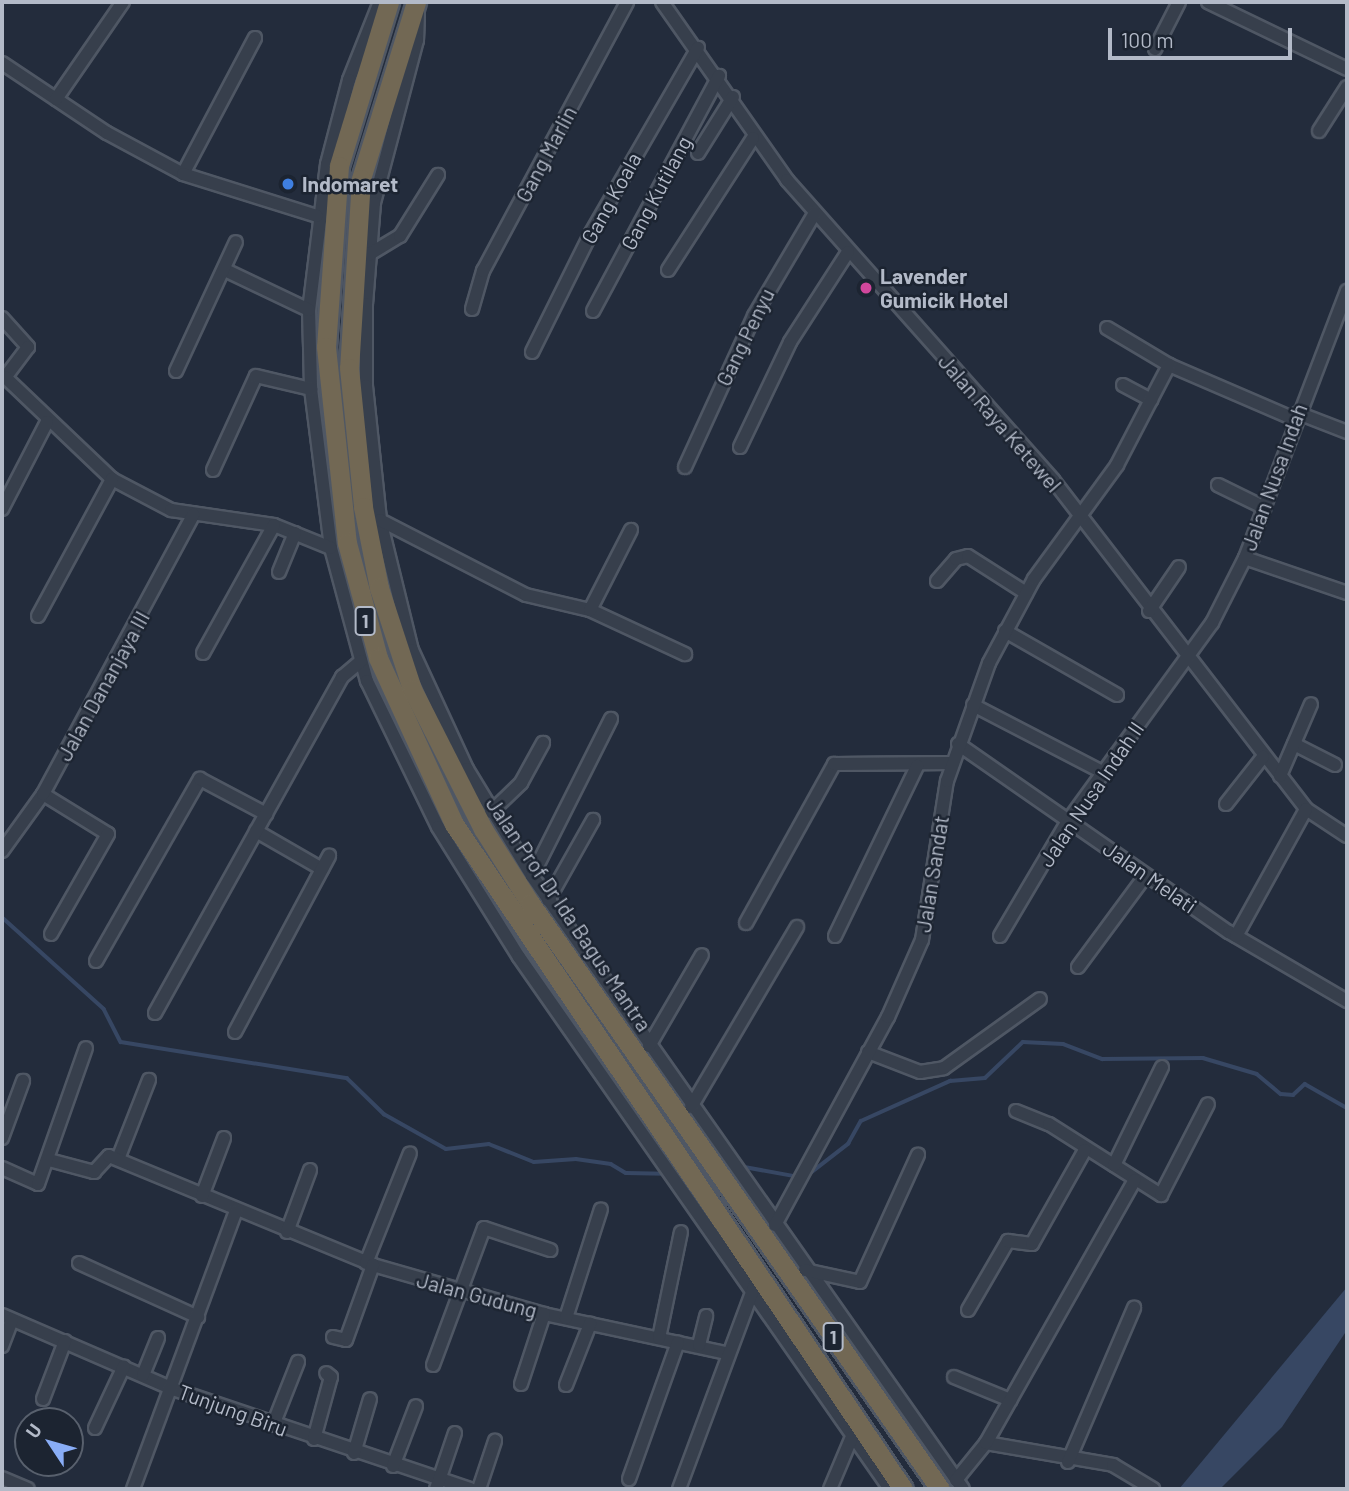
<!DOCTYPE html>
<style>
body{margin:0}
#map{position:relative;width:1349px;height:1491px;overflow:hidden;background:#232c3c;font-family:Barlow,sans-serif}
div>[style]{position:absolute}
.water>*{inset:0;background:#374763}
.stream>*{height:3.5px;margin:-1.75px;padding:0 1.75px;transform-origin:1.75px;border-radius:1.75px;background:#374763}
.roads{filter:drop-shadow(2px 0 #4f5764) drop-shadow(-2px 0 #4f5764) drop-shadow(0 2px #4f5764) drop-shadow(0 -2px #4f5764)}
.minor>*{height:12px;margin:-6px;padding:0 6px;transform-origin:6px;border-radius:6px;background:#373f4c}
.highway>*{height:19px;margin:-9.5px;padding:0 9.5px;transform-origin:9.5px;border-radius:9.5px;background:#726854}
.dots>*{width:19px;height:19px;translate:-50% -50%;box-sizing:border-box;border:4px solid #1c2431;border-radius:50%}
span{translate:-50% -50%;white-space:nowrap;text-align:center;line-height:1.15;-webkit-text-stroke:5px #1c2431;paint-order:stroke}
.shield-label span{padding:2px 5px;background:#1c2431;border:2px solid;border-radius:5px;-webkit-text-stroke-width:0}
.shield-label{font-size:19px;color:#b3bac8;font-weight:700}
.street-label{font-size:21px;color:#b3bac8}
.poi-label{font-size:21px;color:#b3bac8;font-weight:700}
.left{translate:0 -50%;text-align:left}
.frame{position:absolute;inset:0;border:4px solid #b3bac8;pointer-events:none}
.north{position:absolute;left:14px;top:1407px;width:70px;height:70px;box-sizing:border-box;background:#1c2431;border:2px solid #58606d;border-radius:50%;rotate:306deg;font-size:19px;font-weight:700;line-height:28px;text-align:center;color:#b3bac8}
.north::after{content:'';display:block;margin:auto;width:24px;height:32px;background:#89adf6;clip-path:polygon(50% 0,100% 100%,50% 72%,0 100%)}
.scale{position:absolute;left:1108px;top:28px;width:184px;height:32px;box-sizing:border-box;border:4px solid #b3bac8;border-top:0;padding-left:9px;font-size:21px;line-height:24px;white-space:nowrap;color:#b3bac8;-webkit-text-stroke:5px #1c2431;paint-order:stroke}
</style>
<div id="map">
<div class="water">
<div style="clip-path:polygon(1347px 1287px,1347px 1330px,1282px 1427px,1220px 1489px,1179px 1489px)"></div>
</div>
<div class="stream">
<div style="left:2px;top:917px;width:137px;rotate:42deg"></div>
<div style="left:104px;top:1009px;width:37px;rotate:63deg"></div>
<div style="left:121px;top:1042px;width:229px;rotate:9.1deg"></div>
<div style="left:347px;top:1078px;width:52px;rotate:44.2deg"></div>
<div style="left:384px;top:1114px;width:71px;rotate:29.4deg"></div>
<div style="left:446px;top:1149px;width:43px;rotate:-6.6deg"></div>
<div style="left:489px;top:1144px;width:48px;rotate:21.8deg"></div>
<div style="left:534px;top:1162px;width:42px;rotate:-4.1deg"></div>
<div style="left:576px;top:1159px;width:35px;rotate:8deg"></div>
<div style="left:611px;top:1164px;width:17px;rotate:31deg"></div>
<div style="left:626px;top:1173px;width:39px;rotate:1deg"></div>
<div style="left:739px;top:1166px;width:56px;rotate:10.3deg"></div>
<div style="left:808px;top:1175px;width:51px;rotate:-37.8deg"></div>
<div style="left:848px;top:1144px;width:26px;rotate:-61deg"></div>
<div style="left:861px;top:1121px;width:98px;rotate:-24.2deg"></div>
<div style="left:950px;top:1081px;width:35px;rotate:-5deg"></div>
<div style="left:985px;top:1078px;width:52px;rotate:-43.5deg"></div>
<div style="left:1023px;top:1042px;width:40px;rotate:2.9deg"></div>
<div style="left:1063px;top:1044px;width:42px;rotate:21deg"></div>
<div style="left:1102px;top:1059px;width:101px;rotate:-0.6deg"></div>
<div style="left:1203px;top:1058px;width:56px;rotate:16.5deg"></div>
<div style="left:1257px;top:1074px;width:31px;rotate:40deg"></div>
<div style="left:1281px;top:1094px;width:12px;rotate:5deg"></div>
<div style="left:1293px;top:1095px;width:16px;rotate:-43deg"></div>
<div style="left:1305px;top:1084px;width:48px;rotate:29.7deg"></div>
</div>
<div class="roads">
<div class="minor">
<div style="left:380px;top:2px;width:84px;rotate:111.7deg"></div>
<div style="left:349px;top:80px;width:87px;rotate:104.7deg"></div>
<div style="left:327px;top:164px;width:147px;rotate:97deg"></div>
<div style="left:309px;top:310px;width:79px;rotate:88.5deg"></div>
<div style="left:311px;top:389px;width:160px;rotate:82.8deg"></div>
<div style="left:331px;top:548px;width:138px;rotate:74.9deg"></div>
<div style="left:367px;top:681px;width:162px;rotate:64.1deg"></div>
<div style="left:438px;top:827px;width:153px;rotate:58.1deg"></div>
<div style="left:519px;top:957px;width:649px;rotate:55.11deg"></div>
<div style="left:662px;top:2px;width:218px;rotate:54.9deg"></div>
<div style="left:787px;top:180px;width:401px;rotate:48.4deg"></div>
<div style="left:1053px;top:480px;width:415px;rotate:52.4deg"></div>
<div style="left:1306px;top:809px;width:49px;rotate:33.4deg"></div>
<div style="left:1208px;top:2px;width:154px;rotate:25.7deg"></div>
<div style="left:418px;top:13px;width:27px;rotate:92deg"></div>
<div style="left:417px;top:40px;width:169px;rotate:104.8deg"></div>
<div style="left:374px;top:203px;width:101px;rotate:94.5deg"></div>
<div style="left:366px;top:304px;width:82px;rotate:90deg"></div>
<div style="left:366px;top:386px;width:135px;rotate:84deg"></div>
<div style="left:380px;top:520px;width:134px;rotate:76.2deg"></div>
<div style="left:412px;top:650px;width:131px;rotate:65.2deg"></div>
<div style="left:467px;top:769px;width:125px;rotate:58.7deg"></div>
<div style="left:532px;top:876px;width:749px;rotate:54.89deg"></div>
<div style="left:1155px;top:49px;width:53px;rotate:-62.9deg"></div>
<div style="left:2px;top:63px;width:126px;rotate:33.7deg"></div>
<div style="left:107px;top:133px;width:86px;rotate:28.3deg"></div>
<div style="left:183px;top:174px;width:154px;rotate:-62.1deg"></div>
<div style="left:56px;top:99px;width:118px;rotate:-55.4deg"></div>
<div style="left:1319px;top:131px;width:52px;rotate:-57.5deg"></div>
<div style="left:698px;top:153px;width:66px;rotate:-58deg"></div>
<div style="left:183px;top:174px;width:140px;rotate:17.4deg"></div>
<div style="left:368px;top:255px;width:37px;rotate:-31deg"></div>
<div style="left:400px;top:236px;width:72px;rotate:-58.1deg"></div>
<div style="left:225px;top:270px;width:93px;rotate:25.5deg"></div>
<div style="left:668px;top:270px;width:157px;rotate:-57.2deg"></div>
<div style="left:472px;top:309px;width:40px;rotate:-74deg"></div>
<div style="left:483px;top:271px;width:305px;rotate:-61.8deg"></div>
<div style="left:593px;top:311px;width:267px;rotate:-61.8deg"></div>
<div style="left:2px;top:318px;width:39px;rotate:48deg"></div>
<div style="left:28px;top:347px;width:38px;rotate:127deg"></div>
<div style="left:5px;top:377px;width:148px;rotate:43.6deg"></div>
<div style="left:112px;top:479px;width:67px;rotate:27.7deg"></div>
<div style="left:171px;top:510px;width:104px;rotate:8.3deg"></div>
<div style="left:274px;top:525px;width:61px;rotate:22deg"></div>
<div style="left:1107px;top:328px;width:72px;rotate:30.8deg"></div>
<div style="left:1169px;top:365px;width:139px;rotate:23.3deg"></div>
<div style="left:532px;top:352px;width:133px;rotate:-63.6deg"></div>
<div style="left:591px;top:233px;width:214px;rotate:-60deg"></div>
<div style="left:176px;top:371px;width:142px;rotate:-65.1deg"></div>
<div style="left:1123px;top:385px;width:32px;rotate:28deg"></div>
<div style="left:1298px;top:413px;width:53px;rotate:21.2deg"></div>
<div style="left:740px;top:447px;width:116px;rotate:-64.5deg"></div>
<div style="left:790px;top:342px;width:107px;rotate:-57.2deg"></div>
<div style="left:685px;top:467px;width:166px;rotate:-65.4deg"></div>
<div style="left:754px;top:316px;width:120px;rotate:-59.4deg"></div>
<div style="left:213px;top:470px;width:103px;rotate:-65.4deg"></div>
<div style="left:256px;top:376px;width:57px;rotate:13.3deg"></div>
<div style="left:1218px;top:485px;width:52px;rotate:26.1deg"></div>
<div style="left:2px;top:509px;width:98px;rotate:-62.7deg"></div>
<div style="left:380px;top:520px;width:164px;rotate:27.2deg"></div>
<div style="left:526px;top:595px;width:66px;rotate:13.2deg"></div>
<div style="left:590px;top:610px;width:105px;rotate:24.9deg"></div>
<div style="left:1245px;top:558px;width:108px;rotate:18.9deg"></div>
<div style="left:279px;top:572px;width:42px;rotate:-67.7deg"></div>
<div style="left:937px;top:581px;width:29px;rotate:-49deg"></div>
<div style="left:956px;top:559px;width:12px;rotate:-14deg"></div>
<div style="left:968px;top:556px;width:69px;rotate:32.5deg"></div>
<div style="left:590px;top:610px;width:90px;rotate:-62.9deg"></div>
<div style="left:1149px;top:611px;width:53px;rotate:-55.7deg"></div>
<div style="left:38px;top:616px;width:156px;rotate:-61.6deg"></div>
<div style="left:1005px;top:631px;width:129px;rotate:29.7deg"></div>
<div style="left:203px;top:653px;width:146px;rotate:-61deg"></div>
<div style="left:973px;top:705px;width:145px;rotate:27.4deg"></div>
<div style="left:958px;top:744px;width:330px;rotate:34.8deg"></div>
<div style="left:1229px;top:932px;width:137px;rotate:30.3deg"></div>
<div style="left:1294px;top:744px;width:46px;rotate:27.1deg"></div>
<div style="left:1280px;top:776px;width:78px;rotate:-66.7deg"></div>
<div style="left:43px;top:794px;width:76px;rotate:31.6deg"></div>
<div style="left:108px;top:834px;width:115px;rotate:119.7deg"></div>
<div style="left:1226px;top:804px;width:60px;rotate:-51.8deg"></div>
<div style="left:491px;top:812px;width:42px;rotate:-44deg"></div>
<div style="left:521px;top:783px;width:46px;rotate:-61.2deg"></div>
<div style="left:256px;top:831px;width:76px;rotate:29.9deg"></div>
<div style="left:2px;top:851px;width:70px;rotate:-54.3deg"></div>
<div style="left:43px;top:794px;width:317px;rotate:-61.7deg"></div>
<div style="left:532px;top:876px;width:176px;rotate:-63.3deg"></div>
<div style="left:548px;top:900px;width:92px;rotate:-60.6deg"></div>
<div style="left:746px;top:923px;width:182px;rotate:-61deg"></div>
<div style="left:834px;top:764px;width:118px;rotate:-0.5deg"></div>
<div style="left:835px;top:936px;width:189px;rotate:-64.2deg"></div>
<div style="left:1000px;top:936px;width:134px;rotate:-59.4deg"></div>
<div style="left:1068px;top:821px;width:245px;rotate:-54deg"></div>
<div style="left:1212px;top:623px;width:73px;rotate:-63.1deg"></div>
<div style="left:1245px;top:558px;width:286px;rotate:-69.1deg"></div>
<div style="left:1236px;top:936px;width:145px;rotate:-61.1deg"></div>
<div style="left:96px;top:961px;width:210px;rotate:-60.3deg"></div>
<div style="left:200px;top:779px;width:75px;rotate:27.9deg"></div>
<div style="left:1078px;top:967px;width:114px;rotate:-53.5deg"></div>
<div style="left:155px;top:1013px;width:385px;rotate:-60.9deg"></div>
<div style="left:342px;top:677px;width:25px;rotate:-40deg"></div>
<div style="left:235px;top:1032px;width:200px;rotate:-61.9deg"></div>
<div style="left:649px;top:1046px;width:105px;rotate:-59.8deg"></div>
<div style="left:868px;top:1052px;width:56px;rotate:21deg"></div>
<div style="left:920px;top:1072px;width:24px;rotate:-9deg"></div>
<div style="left:944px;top:1068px;width:118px;rotate:-35.7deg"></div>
<div style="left:691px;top:1107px;width:209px;rotate:-59.5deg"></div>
<div style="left:1016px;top:1111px;width:35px;rotate:22deg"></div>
<div style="left:1049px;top:1124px;width:133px;rotate:32.4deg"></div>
<div style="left:1161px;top:1195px;width:102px;rotate:-62.7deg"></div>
<div style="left:2px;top:1138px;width:61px;rotate:-69.8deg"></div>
<div style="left:118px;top:1159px;width:85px;rotate:-68.6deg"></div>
<div style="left:49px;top:1160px;width:47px;rotate:14.9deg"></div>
<div style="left:94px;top:1172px;width:22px;rotate:-47deg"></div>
<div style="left:109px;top:1156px;width:286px;rotate:22.4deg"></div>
<div style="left:373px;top:1265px;width:178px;rotate:16deg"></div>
<div style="left:544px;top:1314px;width:186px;rotate:12.1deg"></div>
<div style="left:1114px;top:1165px;width:109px;rotate:-63.9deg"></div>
<div style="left:2px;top:1168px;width:39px;rotate:24deg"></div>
<div style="left:38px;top:1184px;width:144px;rotate:-70.6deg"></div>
<div style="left:202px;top:1196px;width:62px;rotate:-69.2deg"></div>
<div style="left:775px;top:1225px;width:237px;rotate:-61.5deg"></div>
<div style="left:888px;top:1017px;width:84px;rotate:-66.2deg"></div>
<div style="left:922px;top:940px;width:161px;rotate:-81.1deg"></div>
<div style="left:947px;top:781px;width:125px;rotate:-70.4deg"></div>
<div style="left:989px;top:663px;width:95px;rotate:-61.8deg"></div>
<div style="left:1034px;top:579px;width:141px;rotate:-53.9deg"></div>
<div style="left:1117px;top:465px;width:113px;rotate:-62.5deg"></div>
<div style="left:287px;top:1232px;width:66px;rotate:-69.6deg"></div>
<div style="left:79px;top:1263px;width:131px;rotate:24.4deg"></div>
<div style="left:366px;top:1263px;width:118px;rotate:-68.2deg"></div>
<div style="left:805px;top:1270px;width:56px;rotate:12.3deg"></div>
<div style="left:860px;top:1282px;width:140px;rotate:-65.5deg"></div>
<div style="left:968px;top:1310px;width:80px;rotate:-59.9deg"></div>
<div style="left:1008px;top:1241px;width:24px;rotate:7deg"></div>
<div style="left:1032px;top:1244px;width:108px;rotate:-60.6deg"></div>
<div style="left:2px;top:1315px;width:186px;rotate:23.4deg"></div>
<div style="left:173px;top:1389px;width:314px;rotate:18.6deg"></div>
<div style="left:566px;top:1318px;width:114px;rotate:-72.2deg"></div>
<div style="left:333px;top:1337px;width:13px;rotate:13deg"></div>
<div style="left:346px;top:1340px;width:80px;rotate:-70.2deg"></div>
<div style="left:659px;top:1338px;width:108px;rotate:-78.3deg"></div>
<div style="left:699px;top:1345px;width:30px;rotate:-76deg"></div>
<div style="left:2px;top:1346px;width:28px;rotate:-69deg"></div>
<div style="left:433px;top:1365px;width:146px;rotate:-69.6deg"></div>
<div style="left:484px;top:1228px;width:70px;rotate:18.4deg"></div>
<div style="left:143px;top:1375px;width:40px;rotate:-68deg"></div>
<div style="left:954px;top:1377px;width:61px;rotate:22.3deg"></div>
<div style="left:521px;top:1384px;width:74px;rotate:-71.8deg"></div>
<div style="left:566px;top:1385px;width:66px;rotate:-68.5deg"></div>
<div style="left:43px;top:1399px;width:62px;rotate:-69.2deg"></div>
<div style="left:273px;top:1425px;width:68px;rotate:-68.4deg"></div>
<div style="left:95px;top:1428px;width:68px;rotate:-64.9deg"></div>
<div style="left:314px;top:1439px;width:64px;rotate:-74.7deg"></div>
<div style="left:331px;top:1377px;width:6px;rotate:-141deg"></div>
<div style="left:986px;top:1443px;width:129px;rotate:9.8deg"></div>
<div style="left:1113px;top:1465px;width:47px;rotate:31deg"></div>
<div style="left:354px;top:1453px;width:56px;rotate:-73.5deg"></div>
<div style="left:1068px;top:1462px;width:168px;rotate:-66.8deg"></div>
<div style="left:393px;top:1466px;width:64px;rotate:-69deg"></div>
<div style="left:2px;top:1478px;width:28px;rotate:23deg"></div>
<div style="left:629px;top:1479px;width:145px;rotate:-70.3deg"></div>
<div style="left:956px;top:1480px;width:48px;rotate:-51deg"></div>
<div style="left:986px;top:1443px;width:302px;rotate:-60.5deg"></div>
<div style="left:133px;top:1489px;width:296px;rotate:-69.7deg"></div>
<div style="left:436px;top:1489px;width:59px;rotate:-71.3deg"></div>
<div style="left:479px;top:1489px;width:51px;rotate:-71.6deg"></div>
<div style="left:679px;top:1489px;width:218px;rotate:-69.6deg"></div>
<div style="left:830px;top:1489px;width:56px;rotate:-67.1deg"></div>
</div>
<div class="highway">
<div style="left:389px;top:2px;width:171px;rotate:107deg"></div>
<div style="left:339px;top:166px;width:181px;rotate:94.1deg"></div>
<div style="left:326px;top:347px;width:197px;rotate:83.9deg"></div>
<div style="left:347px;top:543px;width:119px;rotate:74.9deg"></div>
<div style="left:378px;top:658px;width:183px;rotate:65.4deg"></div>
<div style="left:454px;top:824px;width:802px;rotate:55.97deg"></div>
<div style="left:416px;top:2px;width:185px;rotate:107.3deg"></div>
<div style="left:361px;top:179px;width:189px;rotate:93.6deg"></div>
<div style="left:349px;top:368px;width:140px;rotate:84.2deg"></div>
<div style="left:363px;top:507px;width:83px;rotate:78.8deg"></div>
<div style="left:379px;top:588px;width:106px;rotate:71.9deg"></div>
<div style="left:412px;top:689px;width:157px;rotate:63.1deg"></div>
<div style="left:483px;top:829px;width:88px;rotate:57.6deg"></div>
<div style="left:530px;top:903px;width:715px;rotate:55.02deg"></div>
</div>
</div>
<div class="dots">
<div style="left:288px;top:184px;background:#3f7fe0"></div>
<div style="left:866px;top:288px;background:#d1479c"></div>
</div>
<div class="shield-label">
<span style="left:365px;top:621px">1</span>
<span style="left:833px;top:1337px">1</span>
</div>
<div class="street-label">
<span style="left:546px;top:154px;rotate:-62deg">Gang Marlin</span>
<span style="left:656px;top:193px;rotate:-62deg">Gang Kutilang</span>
<span style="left:611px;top:198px;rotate:-61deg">Gang Koala</span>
<span style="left:745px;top:337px;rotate:-64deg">Gang Penyu</span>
<span style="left:1000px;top:423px;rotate:49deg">Jalan Raya Ketewel</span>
<span style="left:1274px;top:477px;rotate:-70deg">Jalan Nusa Indah</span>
<span style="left:103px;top:686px;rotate:-61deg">Jalan Dananjaya III</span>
<span style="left:1091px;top:794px;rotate:-56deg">Jalan Nusa Indah II</span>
<span style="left:932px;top:874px;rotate:-81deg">Jalan Sandat</span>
<span style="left:1150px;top:877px;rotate:35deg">Jalan Melati</span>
<span style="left:569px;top:914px;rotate:56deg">Jalan Prof Dr Ida Bagus Mantra</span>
<span style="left:477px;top:1295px;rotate:15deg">Jalan Gudung</span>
<span style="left:233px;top:1410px;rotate:20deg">Tunjung Biru</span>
</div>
<div class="poi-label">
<span class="left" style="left:302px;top:184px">Indomaret</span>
<span class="left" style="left:880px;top:288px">Lavender<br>Gumicik Hotel</span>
</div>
<div class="frame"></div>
<div class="north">U</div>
<div class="scale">100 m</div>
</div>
